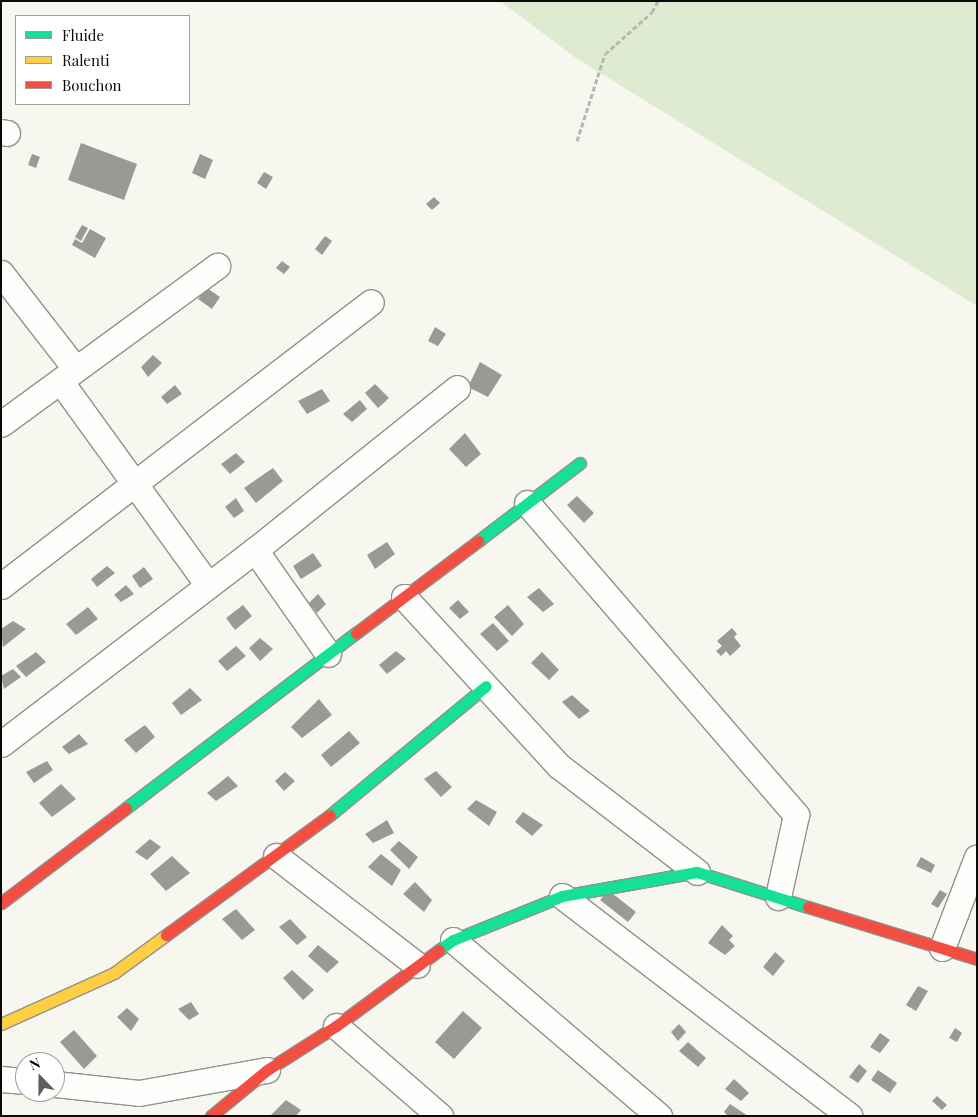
<!DOCTYPE html>
<style>
body{margin:0}
#map{position:relative;width:978px;height:1117px;overflow:hidden;background:#f8f7ef;font-family:"Playfair Display",serif}
div>[style]{position:absolute}
.green>*{inset:0;background:#dfebd1}
.building>*{inset:0;background:#9a9a95}
.path>*{height:3px;margin-top:-1.5px;transform-origin:0;background:repeating-linear-gradient(90deg,#b7b6b5 0 5px,transparent 0 7.5px)}
.roads{filter:drop-shadow(1px 0 #91918d) drop-shadow(-1px 0 #91918d) drop-shadow(0 1px #91918d) drop-shadow(0 -1px #91918d)}
.street>*{height:25px;margin:-12.5px;padding:0 12.5px;transform-origin:12.5px;border-radius:12.5px;background:#fefefd}
.fast>*{height:11px;margin:-5.5px;padding:0 5.5px;transform-origin:5.5px;border-radius:5.5px;background:#16e098}
.slow>*{height:11px;margin:-5.5px;padding:0 5.5px;transform-origin:5.5px;border-radius:5.5px;background:#ffcf43}
.jam>*{height:11px;margin:-5.5px;padding:0 5.5px;transform-origin:5.5px;border-radius:5.5px;background:#f24e42}
span{translate:-50% -50%;white-space:nowrap;text-align:center;line-height:1.15;-webkit-text-stroke:5px #fff;paint-order:stroke}
.frame{position:absolute;inset:0;border:2px solid #0a0a0a;pointer-events:none}
.legend{position:absolute;left:15px;top:15px;width:175px;height:90px;box-sizing:border-box;background:#fff;border:1px solid #9d9d9d;margin:0;padding:6px 9px;list-style:none;font-size:15px;color:#0a0a0a}
.legend li{display:flex;align-items:center;gap:10px;height:25px}
.legend b{width:25px;border:1px solid #9d9d9d}
.north{position:absolute;left:15px;top:1052px;width:50px;height:50px;box-sizing:border-box;background:#fff;border:1px solid #9d9d9d;border-radius:50%;rotate:338deg;font-size:14px;font-weight:700;line-height:20px;text-align:center;color:#0a0a0a}
.north::after{content:'';display:block;margin:auto;width:18px;height:22px;background:#5d5d5a;clip-path:polygon(50% 0,100% 100%,50% 72%,0 100%)}
</style>
<div id="map">
<div class="green">
<div style="clip-path:polygon(500px 1px,977px 1px,977px 306px,576px 58px)"></div>
</div>
<div class="building">
<div style="clip-path:polygon(81px 143px,137px 164px,124px 200px,68px 180px)"></div>
<div style="clip-path:polygon(32px 154px,40px 157px,36px 168px,28px 165px)"></div>
<div style="clip-path:polygon(200px 154px,213px 160px,205px 179px,192px 173px)"></div>
<div style="clip-path:polygon(264px 172px,273px 177px,266px 189px,257px 183px)"></div>
<div style="clip-path:polygon(434px 197px,440px 203px,432px 210px,426px 204px)"></div>
<div style="clip-path:polygon(82px 225px,88px 228px,81px 241px,75px 237px)"></div>
<div style="clip-path:polygon(90px 229px,106px 238px,95px 258px,72px 245px,75px 239px,82px 243px)"></div>
<div style="clip-path:polygon(325px 236px,332px 241px,322px 255px,315px 249px)"></div>
<div style="clip-path:polygon(282px 261px,290px 267px,284px 274px,276px 268px)"></div>
<div style="clip-path:polygon(207px 288px,220px 297px,212px 309px,198px 299px)"></div>
<div style="clip-path:polygon(435px 327px,446px 334px,438px 346px,428px 341px)"></div>
<div style="clip-path:polygon(153px 355px,162px 363px,148px 377px,141px 367px)"></div>
<div style="clip-path:polygon(480px 362px,502px 375px,488px 397px,468px 387px)"></div>
<div style="clip-path:polygon(375px 384px,389px 398px,378px 408px,365px 393px)"></div>
<div style="clip-path:polygon(175px 385px,182px 394px,167px 404px,161px 397px)"></div>
<div style="clip-path:polygon(322px 389px,330px 401px,307px 414px,298px 401px)"></div>
<div style="clip-path:polygon(360px 400px,367px 409px,352px 422px,343px 414px)"></div>
<div style="clip-path:polygon(465px 433px,481px 454px,466px 467px,449px 449px)"></div>
<div style="clip-path:polygon(236px 453px,245px 462px,230px 474px,221px 464px)"></div>
<div style="clip-path:polygon(273px 468px,283px 481px,256px 503px,244px 488px)"></div>
<div style="clip-path:polygon(577px 496px,594px 513px,584px 523px,567px 505px)"></div>
<div style="clip-path:polygon(236px 498px,244px 511px,234px 518px,225px 507px)"></div>
<div style="clip-path:polygon(387px 542px,395px 554px,375px 569px,367px 555px)"></div>
<div style="clip-path:polygon(313px 553px,322px 566px,301px 579px,293px 566px)"></div>
<div style="clip-path:polygon(107px 566px,115px 573px,97px 587px,91px 579px)"></div>
<div style="clip-path:polygon(144px 567px,153px 579px,140px 588px,132px 576px)"></div>
<div style="clip-path:polygon(126px 585px,134px 594px,121px 602px,114px 595px)"></div>
<div style="clip-path:polygon(539px 588px,554px 604px,543px 612px,527px 597px)"></div>
<div style="clip-path:polygon(318px 594px,326px 604px,317px 613px,309px 603px)"></div>
<div style="clip-path:polygon(458px 600px,469px 612px,460px 619px,449px 608px)"></div>
<div style="clip-path:polygon(243px 605px,252px 616px,235px 630px,226px 618px)"></div>
<div style="clip-path:polygon(508px 605px,524px 624px,512px 636px,494px 617px)"></div>
<div style="clip-path:polygon(88px 607px,98px 619px,76px 635px,66px 624px)"></div>
<div style="clip-path:polygon(13px 621px,26px 629px,3px 647px,1px 629px)"></div>
<div style="clip-path:polygon(493px 623px,509px 641px,497px 651px,480px 634px)"></div>
<div style="clip-path:polygon(732px 628px,737px 634px,734px 637px,741px 646px,730px 656px,726px 651px,721px 656px,716px 651px,722px 646px,717px 641px)"></div>
<div style="clip-path:polygon(260px 638px,273px 649px,260px 661px,249px 648px)"></div>
<div style="clip-path:polygon(236px 646px,246px 656px,227px 671px,218px 661px)"></div>
<div style="clip-path:polygon(396px 651px,406px 659px,387px 674px,379px 665px)"></div>
<div style="clip-path:polygon(36px 652px,46px 662px,26px 677px,16px 666px)"></div>
<div style="clip-path:polygon(542px 652px,559px 670px,549px 680px,531px 663px)"></div>
<div style="clip-path:polygon(13px 669px,21px 677px,4px 689px,1px 676px)"></div>
<div style="clip-path:polygon(190px 688px,202px 700px,181px 715px,172px 703px)"></div>
<div style="clip-path:polygon(572px 695px,590px 711px,579px 719px,562px 702px)"></div>
<div style="clip-path:polygon(319px 699px,332px 715px,302px 738px,291px 727px)"></div>
<div style="clip-path:polygon(145px 725px,155px 737px,136px 753px,124px 740px)"></div>
<div style="clip-path:polygon(349px 731px,360px 743px,331px 767px,321px 755px)"></div>
<div style="clip-path:polygon(79px 734px,88px 744px,69px 754px,62px 747px)"></div>
<div style="clip-path:polygon(47px 761px,53px 770px,34px 783px,26px 772px)"></div>
<div style="clip-path:polygon(436px 771px,452px 787px,441px 797px,424px 779px)"></div>
<div style="clip-path:polygon(285px 772px,295px 781px,284px 791px,275px 781px)"></div>
<div style="clip-path:polygon(228px 776px,238px 786px,216px 801px,207px 793px)"></div>
<div style="clip-path:polygon(61px 784px,76px 799px,52px 817px,39px 803px)"></div>
<div style="clip-path:polygon(476px 800px,497px 812px,489px 826px,467px 809px)"></div>
<div style="clip-path:polygon(523px 812px,543px 825px,532px 836px,515px 822px)"></div>
<div style="clip-path:polygon(387px 820px,394px 833px,373px 843px,365px 834px)"></div>
<div style="clip-path:polygon(150px 839px,161px 847px,147px 860px,135px 852px)"></div>
<div style="clip-path:polygon(399px 841px,418px 857px,409px 869px,390px 850px)"></div>
<div style="clip-path:polygon(381px 854px,401px 870px,392px 886px,368px 867px)"></div>
<div style="clip-path:polygon(172px 856px,190px 873px,166px 891px,150px 874px)"></div>
<div style="clip-path:polygon(921px 857px,935px 865px,931px 873px,916px 866px)"></div>
<div style="clip-path:polygon(415px 882px,432px 900px,424px 912px,403px 894px)"></div>
<div style="clip-path:polygon(608px 890px,636px 912px,628px 922px,600px 900px)"></div>
<div style="clip-path:polygon(940px 890px,947px 894px,938px 908px,931px 904px)"></div>
<div style="clip-path:polygon(236px 909px,255px 930px,242px 940px,222px 919px)"></div>
<div style="clip-path:polygon(290px 919px,307px 937px,297px 945px,279px 927px)"></div>
<div style="clip-path:polygon(722px 925px,733px 936px,729px 940px,735px 946px,725px 955px,708px 943px)"></div>
<div style="clip-path:polygon(318px 945px,339px 962px,327px 973px,308px 956px)"></div>
<div style="clip-path:polygon(775px 952px,785px 961px,773px 976px,763px 967px)"></div>
<div style="clip-path:polygon(292px 970px,314px 990px,303px 1000px,283px 978px)"></div>
<div style="clip-path:polygon(918px 986px,928px 991px,916px 1011px,906px 1005px)"></div>
<div style="clip-path:polygon(191px 1002px,199px 1014px,189px 1020px,178px 1009px)"></div>
<div style="clip-path:polygon(127px 1008px,139px 1019px,131px 1031px,117px 1017px)"></div>
<div style="clip-path:polygon(463px 1011px,482px 1028px,454px 1059px,435px 1042px)"></div>
<div style="clip-path:polygon(679px 1024px,686px 1032px,678px 1041px,671px 1032px)"></div>
<div style="clip-path:polygon(955px 1028px,962px 1033px,957px 1042px,949px 1038px)"></div>
<div style="clip-path:polygon(74px 1030px,97px 1056px,84px 1069px,60px 1042px)"></div>
<div style="clip-path:polygon(880px 1033px,890px 1040px,880px 1053px,870px 1047px)"></div>
<div style="clip-path:polygon(688px 1042px,706px 1058px,698px 1067px,679px 1051px)"></div>
<div style="clip-path:polygon(859px 1064px,867px 1071px,858px 1083px,849px 1077px)"></div>
<div style="clip-path:polygon(878px 1070px,897px 1083px,890px 1093px,871px 1080px)"></div>
<div style="clip-path:polygon(734px 1079px,749px 1093px,741px 1101px,725px 1089px)"></div>
<div style="clip-path:polygon(937px 1096px,947px 1105px,942px 1110px,932px 1101px)"></div>
<div style="clip-path:polygon(286px 1100px,301px 1110px,296px 1116px,270px 1116px)"></div>
<div style="clip-path:polygon(730px 1104px,748px 1116px,728px 1116px,724px 1112px)"></div>
</div>
<div class="path">
<div style="left:577px;top:141px;width:91px;rotate:-72.2deg"></div>
<div style="left:605px;top:54px;width:63px;rotate:-41.8deg"></div>
<div style="left:652px;top:12px;width:13px;rotate:-61deg"></div>
</div>
<div class="roads">
<div class="street">
<div style="left:1px;top:132px;width:6px;rotate:9deg"></div>
<div style="left:1px;top:273px;width:120px;rotate:52.1deg"></div>
<div style="left:61px;top:382px;width:251px;rotate:54.1deg"></div>
<div style="left:1px;top:424px;width:268px;rotate:-36.2deg"></div>
<div style="left:527px;top:503px;width:412px;rotate:49.2deg"></div>
<div style="left:796px;top:815px;width:84px;rotate:102.4deg"></div>
<div style="left:255px;top:550px;width:127px;rotate:54.9deg"></div>
<div style="left:1px;top:586px;width:466px;rotate:-37.5deg"></div>
<div style="left:404px;top:597px;width:229px;rotate:47.5deg"></div>
<div style="left:559px;top:766px;width:174px;rotate:37.5deg"></div>
<div style="left:1px;top:744px;width:320px;rotate:-37.4deg"></div>
<div style="left:255px;top:550px;width:259px;rotate:-38.7deg"></div>
<div style="left:276px;top:856px;width:178px;rotate:37.7deg"></div>
<div style="left:562px;top:896px;width:362px;rotate:37.4deg"></div>
<div style="left:453px;top:940px;width:271px;rotate:40.5deg"></div>
<div style="left:942px;top:948px;width:97px;rotate:-69deg"></div>
<div style="left:336px;top:1026px;width:138px;rotate:40.9deg"></div>
<div style="left:1px;top:1079px;width:24px;rotate:5deg"></div>
<div style="left:55px;top:1084px;width:84px;rotate:6.1deg"></div>
<div style="left:139px;top:1093px;width:130px;rotate:-10.2deg"></div>
</div>
<div class="fast">
<div style="left:478px;top:541px;width:128px;rotate:-37.4deg"></div>
<div style="left:126px;top:808px;width:289px;rotate:-37.3deg"></div>
<div style="left:330px;top:815px;width:202px;rotate:-39.6deg"></div>
<div style="left:439px;top:950px;width:17px;rotate:-36deg"></div>
<div style="left:453px;top:940px;width:118px;rotate:-22deg"></div>
<div style="left:562px;top:896px;width:137px;rotate:-10.1deg"></div>
<div style="left:697px;top:872px;width:116px;rotate:17.5deg"></div>
</div>
<div class="slow">
<div style="left:1px;top:1024px;width:124px;rotate:-24.3deg"></div>
<div style="left:114px;top:973px;width:64px;rotate:-36.2deg"></div>
</div>
<div class="jam">
<div style="left:356px;top:633px;width:153px;rotate:-37deg"></div>
<div style="left:1px;top:903px;width:157px;rotate:-37.2deg"></div>
<div style="left:808px;top:907px;width:177px;rotate:17.1deg"></div>
<div style="left:166px;top:935px;width:203px;rotate:-36.2deg"></div>
<div style="left:211px;top:1116px;width:72px;rotate:-39.4deg"></div>
<div style="left:267px;top:1070px;width:82px;rotate:-32.5deg"></div>
<div style="left:336px;top:1026px;width:128px;rotate:-36.4deg"></div>
</div>
</div>
<div class="frame"></div>
<ul class="legend">
<li><b style="height:6px;background:#16e098"></b>Fluide</li>
<li><b style="height:6px;background:#ffcf43"></b>Ralenti</li>
<li><b style="height:6px;background:#f24e42"></b>Bouchon</li>
</ul>
<div class="north">N</div>
</div>
